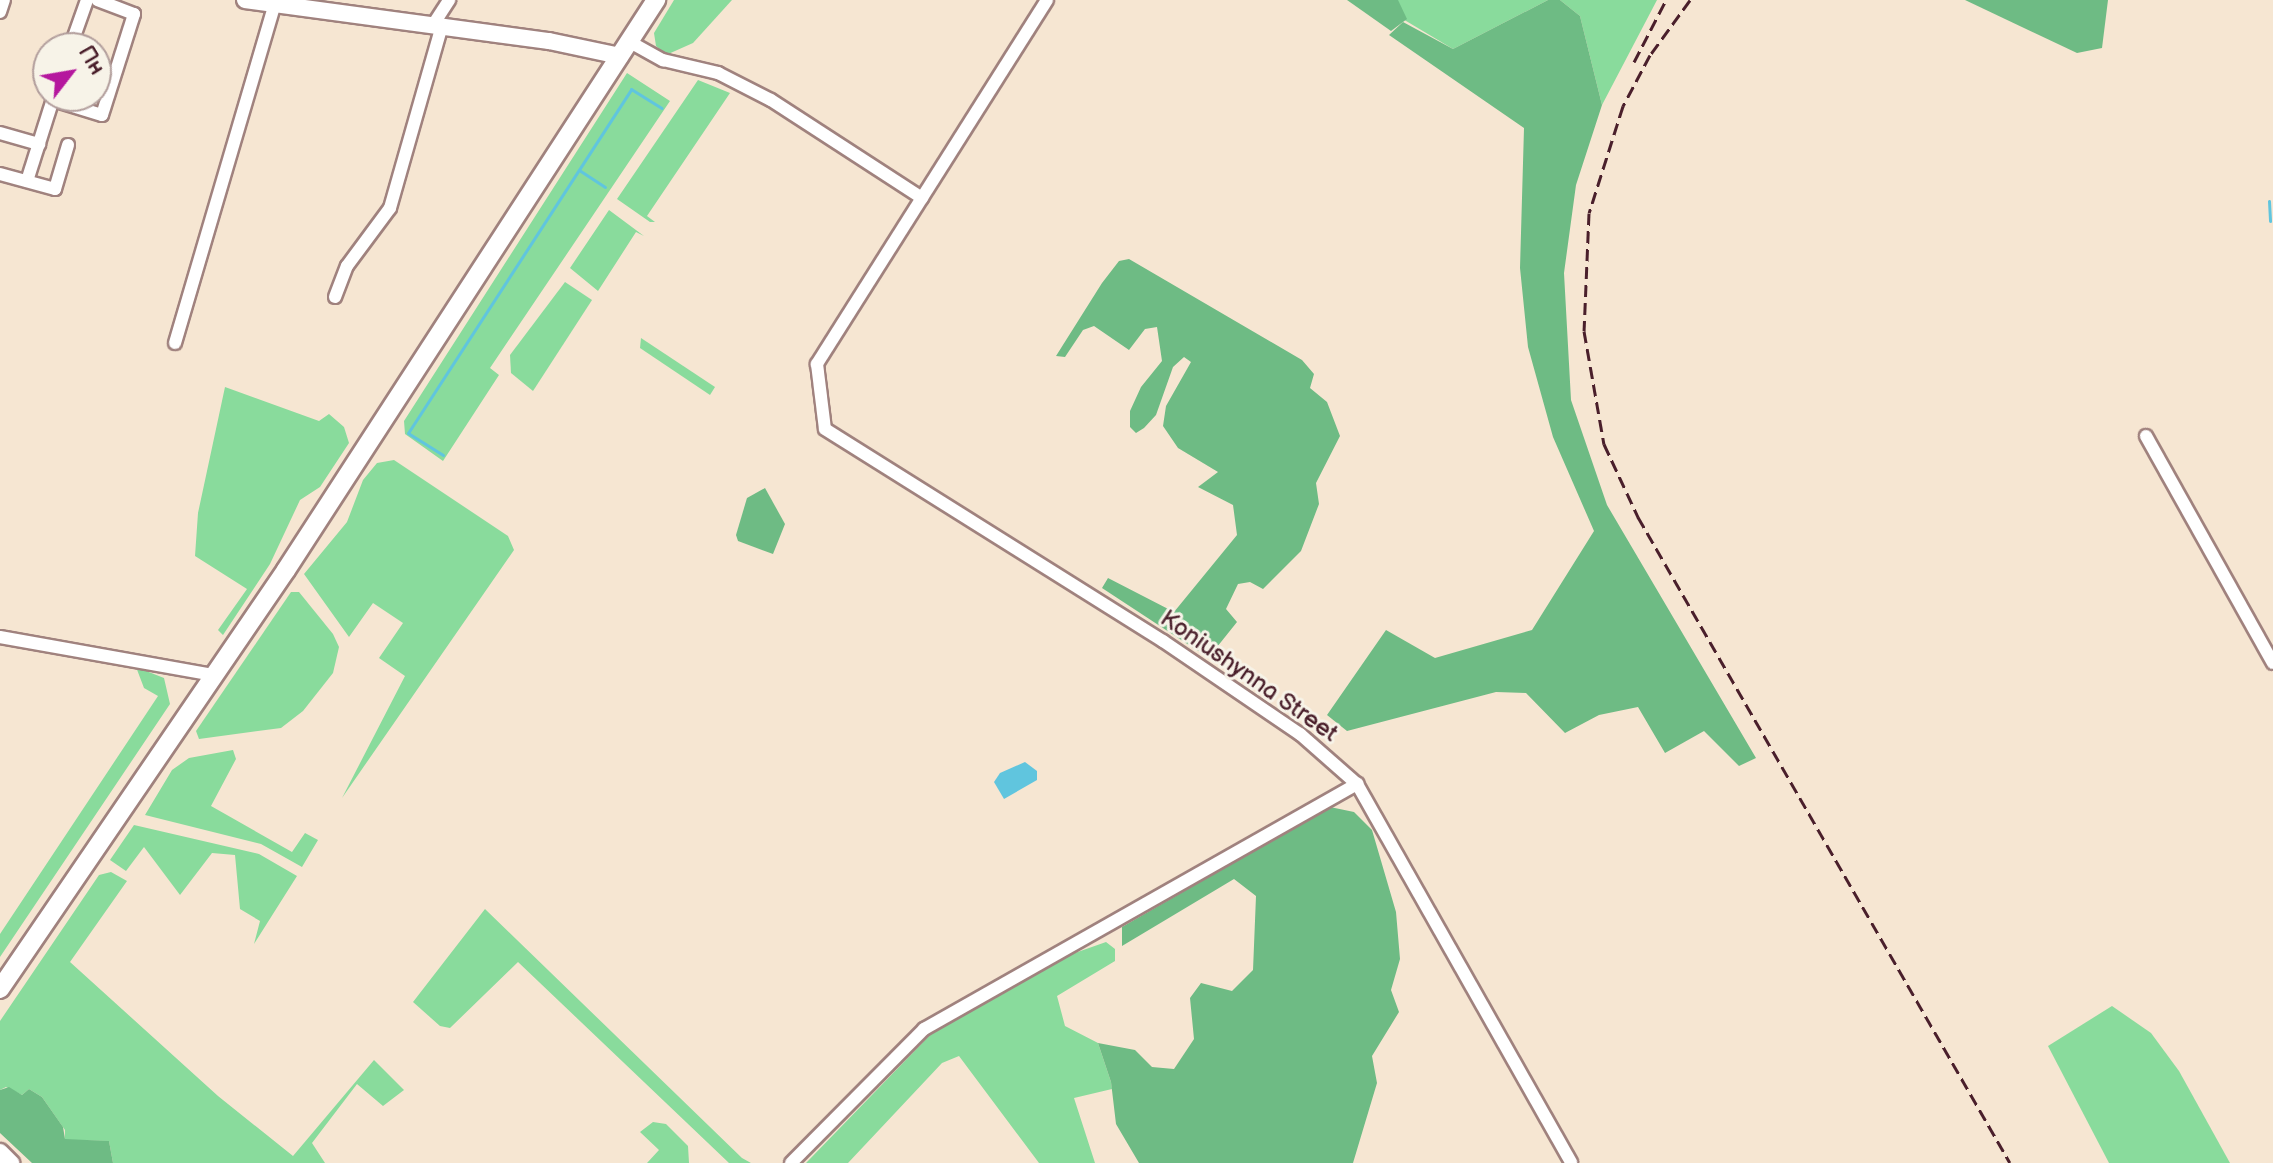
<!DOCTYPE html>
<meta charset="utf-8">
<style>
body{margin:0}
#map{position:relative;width:2273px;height:1163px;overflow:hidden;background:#f6e6d2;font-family:"Balsamiq Sans",sans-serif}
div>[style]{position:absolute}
.green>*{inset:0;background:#89db9c}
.forest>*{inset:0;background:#6ebb84}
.water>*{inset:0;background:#60c5de}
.stream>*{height:3px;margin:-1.5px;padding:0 1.5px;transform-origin:1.5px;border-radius:1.5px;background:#60c5de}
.roads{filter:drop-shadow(2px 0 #a0827e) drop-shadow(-2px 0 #a0827e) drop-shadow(0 2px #a0827e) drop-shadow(0 -2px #a0827e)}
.minor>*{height:12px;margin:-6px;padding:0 6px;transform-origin:6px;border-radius:6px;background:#fff}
.major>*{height:16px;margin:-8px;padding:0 8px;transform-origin:8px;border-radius:8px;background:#fff}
.highway>*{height:18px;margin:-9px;padding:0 9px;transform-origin:9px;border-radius:9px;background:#fff}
.rail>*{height:3px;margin-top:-1.5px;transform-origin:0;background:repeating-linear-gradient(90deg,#4a1f2b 0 12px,transparent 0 18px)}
span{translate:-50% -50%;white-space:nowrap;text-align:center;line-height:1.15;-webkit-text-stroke:6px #f7f3e8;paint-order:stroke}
.street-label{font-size:24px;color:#4a1f2b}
.north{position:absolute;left:32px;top:32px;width:80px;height:80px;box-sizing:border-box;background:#f7f3e8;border:2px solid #b29e9c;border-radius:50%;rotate:59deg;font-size:22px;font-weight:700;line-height:32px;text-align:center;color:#4a1f2b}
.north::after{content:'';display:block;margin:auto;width:28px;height:36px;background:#b5179e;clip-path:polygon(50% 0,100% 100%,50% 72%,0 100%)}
</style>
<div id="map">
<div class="green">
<div style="clip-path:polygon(674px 0,732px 0,693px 43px,666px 55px,656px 46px,654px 33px)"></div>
<div style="clip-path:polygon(1371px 0,1548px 0,1453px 49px)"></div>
<div style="clip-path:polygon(1560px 0,1657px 0,1602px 105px,1580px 16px)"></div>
<div style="clip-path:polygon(627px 73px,670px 101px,490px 368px,499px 375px,443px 461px,405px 434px,404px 421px)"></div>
<div style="clip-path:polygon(698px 80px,730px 93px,647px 216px,655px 222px,650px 222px,617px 199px)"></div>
<div style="clip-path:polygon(609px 210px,644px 236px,636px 232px,598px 291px,570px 268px)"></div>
<div style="clip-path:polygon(565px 282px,592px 300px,533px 391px,511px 373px,510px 355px)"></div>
<div style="clip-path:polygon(641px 338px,715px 387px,710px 395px,640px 348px)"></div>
<div style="clip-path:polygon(225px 387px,319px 421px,329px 414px,344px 427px,349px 443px,320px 487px,300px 500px,270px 564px,223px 635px,218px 630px,247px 589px,195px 556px,198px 513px)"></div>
<div style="clip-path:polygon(394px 460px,508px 536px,514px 550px,342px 798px,405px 676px,379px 658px,403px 623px,373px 603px,349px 637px,304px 574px,347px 522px,363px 480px,377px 463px)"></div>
<div style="clip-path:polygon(291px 592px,299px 592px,333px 634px,339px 647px,333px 673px,303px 711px,281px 728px,199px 739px,196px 731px)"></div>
<div style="clip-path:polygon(136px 667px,164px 678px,170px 704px,0 957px,0 934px,158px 696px,144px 688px)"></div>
<div style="clip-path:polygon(233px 750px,236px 759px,211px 806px,292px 852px,305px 833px,318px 840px,302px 867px,261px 844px,145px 815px,172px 770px,189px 758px)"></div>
<div style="clip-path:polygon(134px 825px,259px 854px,297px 876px,254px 944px,260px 921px,240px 909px,235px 855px,212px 853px,180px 895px,144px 847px,126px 871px,110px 860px)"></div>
<div style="clip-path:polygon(111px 872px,127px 881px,70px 962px,218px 1096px,293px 1156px,374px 1060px,404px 1090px,383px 1106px,357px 1084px,312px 1143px,325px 1163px,113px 1163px,109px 1141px,65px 1140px,65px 1130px,42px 1097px,29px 1089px,22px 1095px,6px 1087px,0 1090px,0 1021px,99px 875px)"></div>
<div style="clip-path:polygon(485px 909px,742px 1158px,751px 1163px,729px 1163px,518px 962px,450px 1028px,440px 1026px,413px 1002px)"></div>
<div style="clip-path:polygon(1106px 942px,1115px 949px,1115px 961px,1057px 996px,1065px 1026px,1098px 1043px,1111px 1082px,1112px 1089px,1074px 1098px,1095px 1163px,1039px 1163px,959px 1056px,942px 1063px,848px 1163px,806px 1163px,931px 1034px,1055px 960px)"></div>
<div style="clip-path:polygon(2112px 1006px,2151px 1033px,2179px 1071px,2230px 1163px,2109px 1163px,2048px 1046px)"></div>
<div style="clip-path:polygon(653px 1122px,666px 1124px,688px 1146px,689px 1163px,647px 1163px,659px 1150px,640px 1132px)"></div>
</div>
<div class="forest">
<div style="clip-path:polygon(1347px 0,1398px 0,1407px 19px,1391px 31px)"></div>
<div style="clip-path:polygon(1548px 0,1560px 0,1580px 16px,1602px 105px,1576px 185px,1564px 273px,1571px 400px,1607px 505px,1756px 758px,1739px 766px,1704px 731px,1665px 753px,1638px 707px,1599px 715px,1565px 733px,1526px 693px,1496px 692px,1347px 731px,1327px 715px,1386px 630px,1435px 658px,1532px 630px,1594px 531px,1553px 437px,1528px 347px,1520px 268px,1524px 128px,1389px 35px,1403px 22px,1453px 49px)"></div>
<div style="clip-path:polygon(1965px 0,2108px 0,2102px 48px,2077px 53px)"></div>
<div style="clip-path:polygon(1129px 259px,1302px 360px,1314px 374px,1310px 388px,1327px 402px,1340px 436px,1316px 483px,1319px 504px,1301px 551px,1263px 589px,1250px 582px,1238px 584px,1226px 609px,1237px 622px,1213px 652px,1198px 651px,1102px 588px,1108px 578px,1174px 612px,1237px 535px,1233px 505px,1198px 487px,1218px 472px,1178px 448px,1163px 426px,1166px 406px,1191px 362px,1184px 357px,1173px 367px,1156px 415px,1144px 428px,1136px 433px,1130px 427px,1130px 411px,1141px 387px,1162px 361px,1157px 327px,1145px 329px,1129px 350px,1094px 326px,1083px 330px,1065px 357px,1056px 356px,1102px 283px,1119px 261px)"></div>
<div style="clip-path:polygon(765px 488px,785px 524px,773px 554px,738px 541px,736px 535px,747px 498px)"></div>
<div style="clip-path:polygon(1330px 807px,1354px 812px,1372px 830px,1396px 912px,1400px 959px,1391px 990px,1399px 1012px,1372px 1056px,1377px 1083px,1353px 1163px,1139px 1163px,1116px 1124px,1111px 1082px,1098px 1043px,1135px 1050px,1152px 1067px,1174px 1069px,1194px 1039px,1190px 998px,1201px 983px,1232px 991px,1253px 970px,1256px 896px,1234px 879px,1122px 946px,1122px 927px)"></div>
<div style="clip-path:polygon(9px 1087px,22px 1095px,29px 1089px,42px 1097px,63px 1127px,65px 1139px,109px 1141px,113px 1163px,32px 1163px,0 1133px,0 1090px)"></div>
</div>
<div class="water">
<div style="clip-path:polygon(1025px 762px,1037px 771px,1037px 780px,1004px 799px,994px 782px,1000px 773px)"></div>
</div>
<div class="stream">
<div style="left:579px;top:170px;width:31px;rotate:33deg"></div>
<div style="left:2269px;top:201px;width:20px;rotate:87deg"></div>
<div style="left:443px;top:455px;width:41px;rotate:-147.8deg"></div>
<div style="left:408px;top:433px;width:410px;rotate:-57deg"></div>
<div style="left:631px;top:89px;width:36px;rotate:32deg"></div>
</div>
<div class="roads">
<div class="minor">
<div style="left:1047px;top:0;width:431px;rotate:122.3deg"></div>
<div style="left:817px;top:364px;width:65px;rotate:83deg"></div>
<div style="left:825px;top:429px;width:399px;rotate:32.1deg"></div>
<div style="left:1163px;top:641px;width:166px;rotate:34.2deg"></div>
<div style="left:1300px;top:734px;width:76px;rotate:41.3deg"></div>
<div style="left:1357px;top:784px;width:435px;rotate:60.5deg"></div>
<div style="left:0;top:12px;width:13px;rotate:-72deg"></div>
<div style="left:433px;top:25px;width:30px;rotate:-57deg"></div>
<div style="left:630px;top:42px;width:38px;rotate:29deg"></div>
<div style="left:663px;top:60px;width:57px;rotate:13.3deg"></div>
<div style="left:718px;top:73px;width:59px;rotate:27deg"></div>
<div style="left:771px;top:100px;width:180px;rotate:33deg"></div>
<div style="left:70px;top:48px;width:51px;rotate:-70.5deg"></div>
<div style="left:53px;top:100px;width:51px;rotate:17deg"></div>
<div style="left:102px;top:115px;width:106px;rotate:-72.4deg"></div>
<div style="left:134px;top:14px;width:39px;rotate:-159deg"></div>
<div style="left:0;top:133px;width:41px;rotate:15.8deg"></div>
<div style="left:0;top:174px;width:57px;rotate:15.3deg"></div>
<div style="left:55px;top:189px;width:46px;rotate:-73.5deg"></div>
<div style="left:27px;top:181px;width:89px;rotate:-72.4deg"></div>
<div style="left:335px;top:297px;width:33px;rotate:-69deg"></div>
<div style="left:347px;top:266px;width:72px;rotate:-53.4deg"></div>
<div style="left:390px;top:208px;width:189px;rotate:-74.1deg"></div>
<div style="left:175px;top:343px;width:353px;rotate:-73.6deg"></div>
<div style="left:2146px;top:436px;width:260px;rotate:60.8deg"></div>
<div style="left:0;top:637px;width:216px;rotate:10.1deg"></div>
<div style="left:791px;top:1163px;width:189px;rotate:-45.2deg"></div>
<div style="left:924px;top:1029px;width:498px;rotate:-29.5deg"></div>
</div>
<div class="major">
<div style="left:245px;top:0;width:307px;rotate:7.7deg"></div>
<div style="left:549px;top:41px;width:73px;rotate:11.9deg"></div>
<div style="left:0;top:1152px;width:16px;rotate:45deg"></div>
</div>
<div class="highway">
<div style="left:0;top:989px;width:507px;rotate:-55.68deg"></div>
<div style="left:286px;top:570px;width:680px;rotate:-57.01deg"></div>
</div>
</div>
<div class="rail">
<div style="left:1690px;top:0;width:68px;rotate:126deg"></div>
<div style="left:1650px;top:55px;width:58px;rotate:117.9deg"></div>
<div style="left:1623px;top:106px;width:112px;rotate:107.6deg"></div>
<div style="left:1589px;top:213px;width:118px;rotate:92.4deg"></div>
<div style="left:1584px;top:331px;width:115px;rotate:80deg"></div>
<div style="left:1604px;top:444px;width:81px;rotate:65deg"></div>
<div style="left:1638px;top:517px;width:745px;rotate:60.06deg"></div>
<div style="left:1634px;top:62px;width:70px;rotate:-62.7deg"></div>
</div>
<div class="street-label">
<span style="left:1249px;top:676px;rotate:35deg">Koniushynna Street</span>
</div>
<div class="north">Пн</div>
</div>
